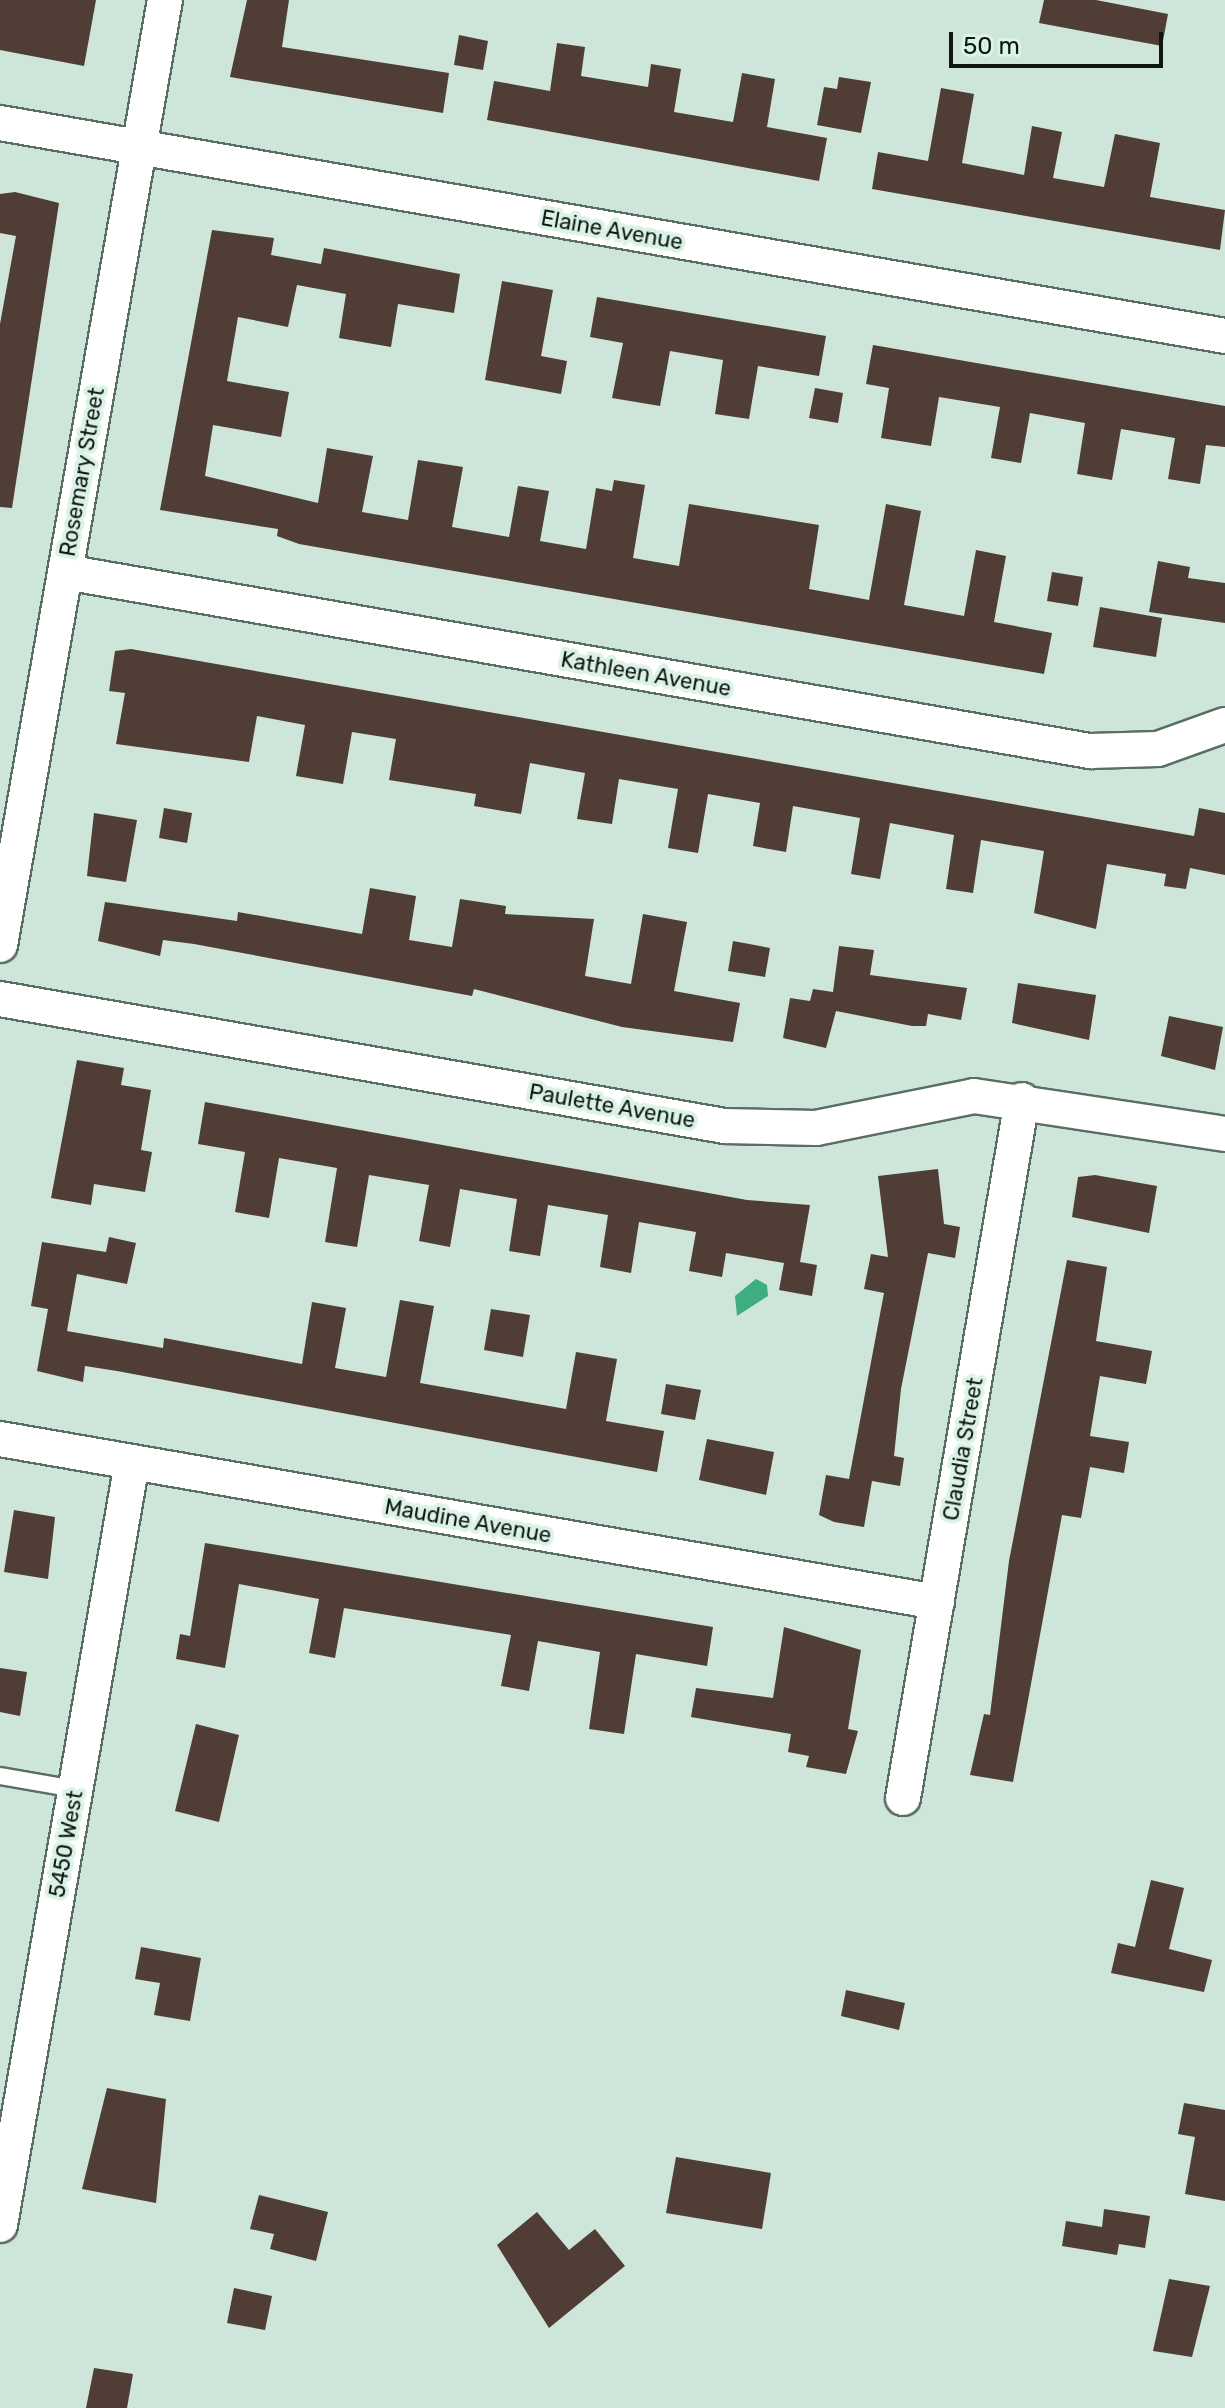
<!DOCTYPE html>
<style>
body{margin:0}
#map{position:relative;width:1225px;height:2408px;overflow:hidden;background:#cee5d9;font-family:Rubik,sans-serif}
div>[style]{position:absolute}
.water>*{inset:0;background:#3eae80}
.building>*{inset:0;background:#503d36}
.roads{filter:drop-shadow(2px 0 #5a6e64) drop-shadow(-2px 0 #5a6e64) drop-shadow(0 2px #5a6e64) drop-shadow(0 -2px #5a6e64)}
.lane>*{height:16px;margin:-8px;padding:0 8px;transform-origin:8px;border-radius:8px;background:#fff}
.street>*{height:34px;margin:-17px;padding:0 17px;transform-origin:17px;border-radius:17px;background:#fff}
span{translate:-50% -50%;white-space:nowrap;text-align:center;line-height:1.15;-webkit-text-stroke:8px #dbf2e6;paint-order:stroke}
.street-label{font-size:22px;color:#0f1713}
.scale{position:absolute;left:949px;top:32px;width:214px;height:36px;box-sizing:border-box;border:4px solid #0f1713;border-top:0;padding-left:10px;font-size:24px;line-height:28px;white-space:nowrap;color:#0f1713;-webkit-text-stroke:6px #dbf2e6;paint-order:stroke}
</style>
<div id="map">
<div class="water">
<div style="clip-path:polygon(756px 1279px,767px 1285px,768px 1296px,737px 1316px,735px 1296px)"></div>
</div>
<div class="building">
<div style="clip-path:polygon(0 0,96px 0,84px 66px,0 50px)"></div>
<div style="clip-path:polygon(247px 0,289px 0,282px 47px,449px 73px,443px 113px,230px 77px)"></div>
<div style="clip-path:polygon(1044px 0,1096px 0,1168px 14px,1162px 46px,1039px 23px)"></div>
<div style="clip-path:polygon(459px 35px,488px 41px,483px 70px,454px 65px)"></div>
<div style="clip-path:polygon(557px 43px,585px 47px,581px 76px,648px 87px,651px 64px,681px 69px,674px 112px,733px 122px,742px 73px,775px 79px,767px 127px,827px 138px,819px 181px,487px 120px,494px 81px,550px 91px)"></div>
<div style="clip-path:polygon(839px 77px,871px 82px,861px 133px,817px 125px,824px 87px,837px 89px)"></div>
<div style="clip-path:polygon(941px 88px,974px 94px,962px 163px,1024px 175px,1032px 126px,1062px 132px,1053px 178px,1104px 187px,1115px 134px,1160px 143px,1150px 197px,1225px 210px,1220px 250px,872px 189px,878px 152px,928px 161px)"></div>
<div style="clip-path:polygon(15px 192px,59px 203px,12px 508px,0 507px,0 324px,16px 236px,0 233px,0 194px)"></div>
<div style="clip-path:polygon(212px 230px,274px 238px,271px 255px,321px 264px,324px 248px,460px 274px,454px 313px,398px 304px,391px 347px,339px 338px,346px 294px,297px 285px,288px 327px,238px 317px,227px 381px,289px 392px,281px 437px,213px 425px,205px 476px,318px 503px,327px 448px,373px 456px,362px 512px,408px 520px,418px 460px,463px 467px,452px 527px,509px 537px,518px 486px,549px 491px,540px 541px,586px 549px,596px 488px,612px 491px,614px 480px,645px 485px,633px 558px,679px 566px,689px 504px,819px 525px,809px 589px,869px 600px,886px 504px,921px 511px,904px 605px,964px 616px,976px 550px,1006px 556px,994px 622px,1052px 633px,1044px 674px,299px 544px,277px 536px,278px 529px,160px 510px)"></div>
<div style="clip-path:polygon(502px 281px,553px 290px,541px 356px,567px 361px,561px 394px,485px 380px)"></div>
<div style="clip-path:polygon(597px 297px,826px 336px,819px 376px,758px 366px,749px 419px,715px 414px,723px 360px,670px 351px,660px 406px,612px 398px,623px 343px,590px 337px)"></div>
<div style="clip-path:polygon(873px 345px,1225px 406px,1225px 447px,1206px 445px,1200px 484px,1168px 479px,1175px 438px,1121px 429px,1112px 480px,1077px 474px,1085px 423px,1030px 413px,1021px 463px,991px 458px,1000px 407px,939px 397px,931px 446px,881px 438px,889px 388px,866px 384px)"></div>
<div style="clip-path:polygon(815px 388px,843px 393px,838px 423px,809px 418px)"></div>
<div style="clip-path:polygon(1158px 561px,1190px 567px,1188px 578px,1225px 583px,1225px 623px,1149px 612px)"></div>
<div style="clip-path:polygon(1052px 572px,1083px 577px,1078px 606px,1047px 601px)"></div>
<div style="clip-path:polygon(1100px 607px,1162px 618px,1156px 657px,1093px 647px)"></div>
<div style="clip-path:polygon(131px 649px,1194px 836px,1199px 808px,1225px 813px,1225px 875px,1190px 868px,1186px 889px,1164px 886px,1166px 874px,1107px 864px,1096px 929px,1034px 913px,1044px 851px,981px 840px,973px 893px,946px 889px,954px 835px,890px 823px,880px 879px,851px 874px,860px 818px,793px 806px,786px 852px,753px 846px,760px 803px,708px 794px,698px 853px,668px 848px,678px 789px,619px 779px,612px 824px,577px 819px,585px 773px,530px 763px,521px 814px,474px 806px,476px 794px,389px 780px,396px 739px,352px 732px,343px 784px,296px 776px,305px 725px,257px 716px,249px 762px,116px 744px,125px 693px,109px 691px,115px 651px)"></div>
<div style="clip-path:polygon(164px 808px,192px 813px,187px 843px,159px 838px)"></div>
<div style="clip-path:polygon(94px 813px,137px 820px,126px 882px,87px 876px)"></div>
<div style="clip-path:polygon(370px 888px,416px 896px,409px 940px,452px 947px,460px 899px,506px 906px,505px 914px,594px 919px,585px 976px,631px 984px,643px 914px,687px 922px,674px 991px,740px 1003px,733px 1042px,622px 1027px,474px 989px,472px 996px,194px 944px,163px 940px,160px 956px,98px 941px,105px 902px,237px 921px,238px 912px,362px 934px)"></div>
<div style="clip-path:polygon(733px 941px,770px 948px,765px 977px,728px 971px)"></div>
<div style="clip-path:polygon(839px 946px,874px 950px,870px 975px,967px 988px,961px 1020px,928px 1014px,926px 1026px,912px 1026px,836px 1011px,826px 1048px,783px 1038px,790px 998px,810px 1001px,813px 989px,833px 992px)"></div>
<div style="clip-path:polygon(1018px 983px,1096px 995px,1089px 1040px,1012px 1023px)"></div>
<div style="clip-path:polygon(1169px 1016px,1223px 1027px,1215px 1070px,1161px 1056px)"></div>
<div style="clip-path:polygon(77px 1060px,124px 1068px,121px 1085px,151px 1090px,141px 1150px,152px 1152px,145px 1192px,94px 1184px,91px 1205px,51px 1198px)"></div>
<div style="clip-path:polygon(205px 1102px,747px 1200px,810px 1205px,800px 1262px,817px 1265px,812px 1296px,779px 1290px,784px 1263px,726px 1253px,722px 1277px,689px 1271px,696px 1232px,639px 1222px,631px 1273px,600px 1267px,608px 1215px,548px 1205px,540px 1256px,509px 1251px,517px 1199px,460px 1189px,450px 1247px,419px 1241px,429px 1185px,369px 1175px,357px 1247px,325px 1242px,337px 1168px,279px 1158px,269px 1218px,235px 1212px,245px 1152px,198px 1144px)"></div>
<div style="clip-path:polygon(938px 1169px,944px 1224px,960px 1227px,955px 1258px,928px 1253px,901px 1389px,894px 1456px,904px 1458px,900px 1486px,872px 1481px,864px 1527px,834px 1522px,819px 1515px,826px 1475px,849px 1479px,884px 1293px,864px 1289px,871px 1254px,888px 1257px,878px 1176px)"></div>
<div style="clip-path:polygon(1095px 1175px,1157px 1186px,1149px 1233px,1072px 1217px,1078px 1177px)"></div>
<div style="clip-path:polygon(109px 1237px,136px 1243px,127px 1284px,77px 1274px,67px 1331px,163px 1348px,164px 1338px,302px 1364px,312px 1302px,346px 1308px,335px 1368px,386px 1377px,400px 1300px,434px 1306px,420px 1383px,566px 1409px,576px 1352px,617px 1359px,606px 1421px,664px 1431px,657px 1472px,117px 1371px,85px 1366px,83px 1382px,37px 1371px,48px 1309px,31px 1306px,42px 1242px,106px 1252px)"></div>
<div style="clip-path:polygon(1067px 1260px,1107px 1267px,1096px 1341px,1152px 1351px,1146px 1384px,1100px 1376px,1090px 1436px,1129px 1442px,1124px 1473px,1090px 1467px,1081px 1518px,1062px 1515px,1013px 1782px,970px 1775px,984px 1714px,990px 1715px,1009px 1561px)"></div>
<div style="clip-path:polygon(491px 1309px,530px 1315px,523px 1357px,484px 1350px)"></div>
<div style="clip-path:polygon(666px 1384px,701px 1390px,695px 1420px,661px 1414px)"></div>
<div style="clip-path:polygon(707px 1439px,774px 1452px,766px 1495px,699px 1480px)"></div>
<div style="clip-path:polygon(14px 1510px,55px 1517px,48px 1579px,4px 1572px)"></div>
<div style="clip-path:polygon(205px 1543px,713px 1627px,707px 1666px,636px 1654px,624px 1734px,589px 1729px,600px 1652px,538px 1641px,529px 1691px,501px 1686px,511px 1635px,344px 1608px,335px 1658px,309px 1653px,319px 1599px,239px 1584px,225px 1668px,176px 1659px,180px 1634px,190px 1636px)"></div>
<div style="clip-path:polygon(784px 1627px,861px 1650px,848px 1729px,858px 1731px,846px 1774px,806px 1767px,809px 1756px,788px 1752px,791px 1734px,691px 1717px,696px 1688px,773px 1698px)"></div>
<div style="clip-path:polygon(0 1668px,27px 1672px,20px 1716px,0 1712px)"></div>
<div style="clip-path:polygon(196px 1724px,239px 1735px,219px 1822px,175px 1811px)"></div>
<div style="clip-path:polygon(1151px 1880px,1184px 1888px,1169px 1949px,1212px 1960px,1204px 1992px,1111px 1973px,1118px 1943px,1135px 1947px)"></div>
<div style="clip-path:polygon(141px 1947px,201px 1958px,190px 2021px,154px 2015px,160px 1983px,135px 1979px)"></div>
<div style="clip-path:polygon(846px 1990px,905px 2003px,899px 2030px,841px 2016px)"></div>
<div style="clip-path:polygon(107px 2088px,166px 2099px,156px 2203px,82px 2189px)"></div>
<div style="clip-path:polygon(1184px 2103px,1225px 2110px,1225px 2201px,1185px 2194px,1195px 2137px,1178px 2134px)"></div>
<div style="clip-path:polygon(676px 2157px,771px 2173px,762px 2229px,666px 2213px)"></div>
<div style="clip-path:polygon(259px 2195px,328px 2212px,316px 2261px,270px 2249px,274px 2234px,250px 2229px)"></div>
<div style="clip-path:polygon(1104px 2209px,1150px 2216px,1145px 2248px,1119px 2244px,1117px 2255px,1062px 2246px,1066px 2221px,1102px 2227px)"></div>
<div style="clip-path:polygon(537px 2212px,569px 2250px,595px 2229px,625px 2266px,549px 2328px,497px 2245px)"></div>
<div style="clip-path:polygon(1169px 2279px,1210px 2286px,1192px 2357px,1153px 2351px)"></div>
<div style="clip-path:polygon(234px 2288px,272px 2296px,265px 2330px,227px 2323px)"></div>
<div style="clip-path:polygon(94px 2368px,133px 2374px,127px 2408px,86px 2408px)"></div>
</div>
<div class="roads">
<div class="lane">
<div style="left:0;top:1776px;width:76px;rotate:9.8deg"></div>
</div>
<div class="street">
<div style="left:0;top:123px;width:1243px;rotate:9.86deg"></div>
<div style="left:65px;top:572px;width:1041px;rotate:9.91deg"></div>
<div style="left:1090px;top:751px;width:68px;rotate:-1.7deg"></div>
<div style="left:1158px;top:749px;width:71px;rotate:-19.7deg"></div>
<div style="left:0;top:945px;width:959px;rotate:-80.1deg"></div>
<div style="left:0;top:999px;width:736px;rotate:9.94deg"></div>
<div style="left:725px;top:1126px;width:91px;rotate:1.3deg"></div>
<div style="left:816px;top:1128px;width:161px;rotate:-11.4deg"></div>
<div style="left:974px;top:1096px;width:254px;rotate:8.6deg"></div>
<div style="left:0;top:1439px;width:951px;rotate:9.87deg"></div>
<div style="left:903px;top:1798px;width:708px;rotate:-80.32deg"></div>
<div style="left:0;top:2225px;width:774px;rotate:-80.18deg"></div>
</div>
</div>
<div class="street-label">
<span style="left:612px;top:230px;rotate:10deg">Elaine Avenue</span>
<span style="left:82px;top:472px;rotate:-80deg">Rosemary Street</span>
<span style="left:646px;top:674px;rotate:10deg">Kathleen Avenue</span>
<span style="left:612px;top:1106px;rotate:10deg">Paulette Avenue</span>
<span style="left:963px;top:1449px;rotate:-80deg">Claudia Street</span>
<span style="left:468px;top:1521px;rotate:10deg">Maudine Avenue</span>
<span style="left:66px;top:1844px;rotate:-80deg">5450 West</span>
</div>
<div class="scale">50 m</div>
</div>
